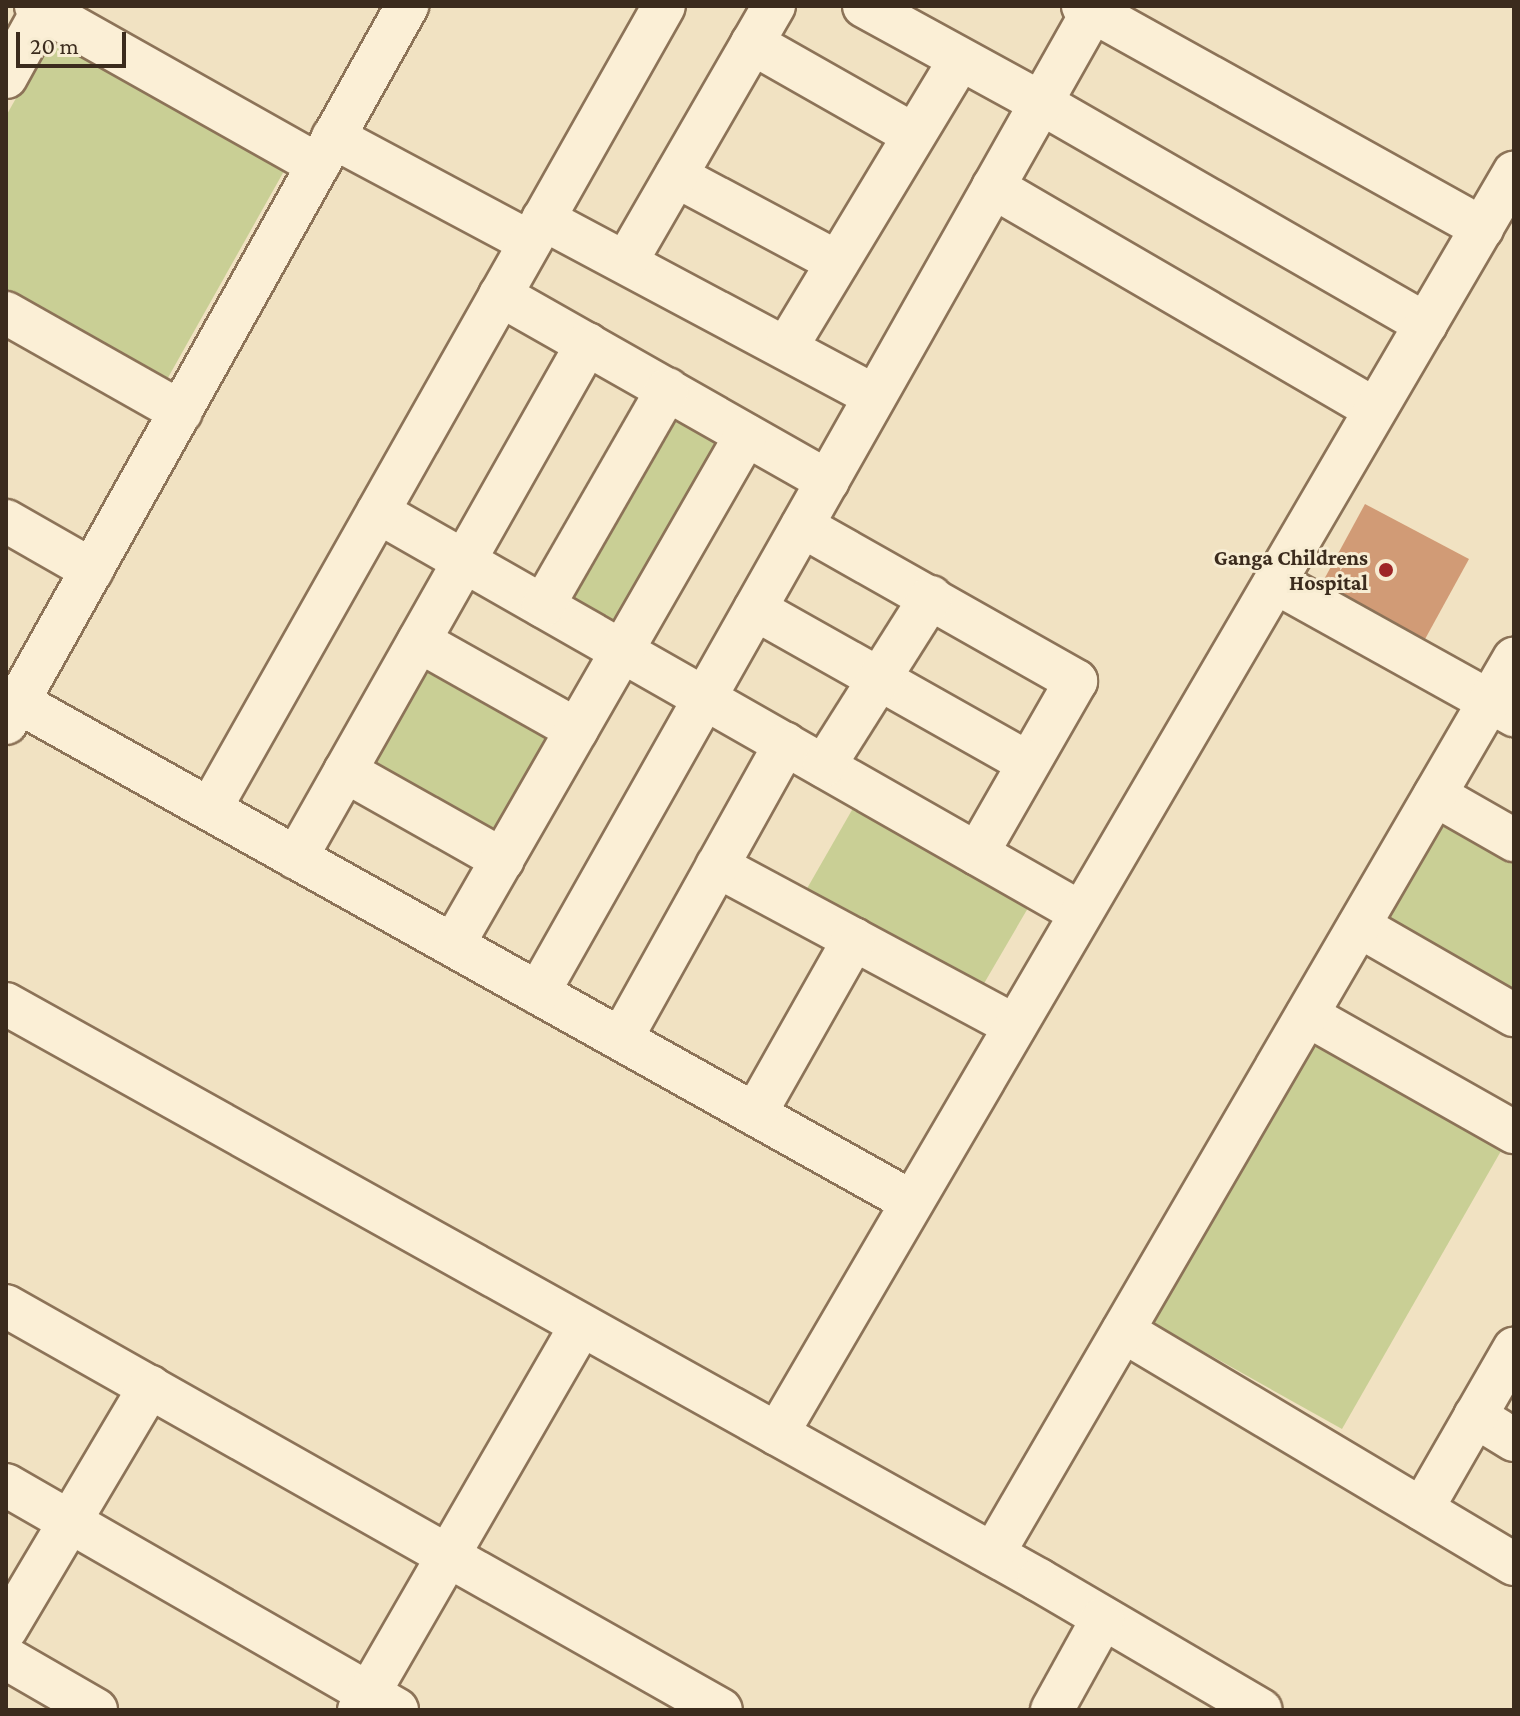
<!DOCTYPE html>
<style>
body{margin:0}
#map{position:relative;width:1520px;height:1716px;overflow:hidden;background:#f1e2c2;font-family:"Crimson Pro",serif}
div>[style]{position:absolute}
.green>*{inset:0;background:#c9cf95}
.building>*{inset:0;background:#d19b76}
.roads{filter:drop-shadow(2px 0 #8c7358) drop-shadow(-2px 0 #8c7358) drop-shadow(0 2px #8c7358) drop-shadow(0 -2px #8c7358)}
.minor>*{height:42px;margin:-21px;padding:0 21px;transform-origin:21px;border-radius:21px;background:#fbefd6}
.dots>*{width:22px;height:22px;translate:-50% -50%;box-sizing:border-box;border:4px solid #f7ecd2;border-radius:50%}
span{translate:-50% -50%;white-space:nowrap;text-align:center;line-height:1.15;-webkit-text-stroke:6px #f7ecd2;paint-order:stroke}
.poi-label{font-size:22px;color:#3b2b1d;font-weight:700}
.right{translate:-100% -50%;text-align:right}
.frame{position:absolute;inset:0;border:8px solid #3b2b1d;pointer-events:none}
.scale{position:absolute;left:16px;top:32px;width:110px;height:36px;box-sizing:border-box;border:4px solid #3b2b1d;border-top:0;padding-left:10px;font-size:24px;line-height:28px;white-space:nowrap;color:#3b2b1d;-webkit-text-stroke:6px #f7ecd2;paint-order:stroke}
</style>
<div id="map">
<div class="green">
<div style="clip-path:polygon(52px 34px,288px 164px,165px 383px,6px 295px,6px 116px)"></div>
<div style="clip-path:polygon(674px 403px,731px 435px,620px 634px,562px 602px)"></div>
<div style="clip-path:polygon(423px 655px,563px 734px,499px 847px,359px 768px)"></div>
<div style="clip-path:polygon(860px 796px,1035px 896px,979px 992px,805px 892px)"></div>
<div style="clip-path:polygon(1444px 814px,1514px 852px,1514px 999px,1381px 926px)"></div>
<div style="clip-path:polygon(1310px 1043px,1501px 1151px,1342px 1429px,1151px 1322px)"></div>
</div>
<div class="building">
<div style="clip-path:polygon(1365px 504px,1469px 559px,1424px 641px,1321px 585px)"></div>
</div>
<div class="roads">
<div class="minor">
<div style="left:36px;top:6px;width:324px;rotate:29.4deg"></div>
<div style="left:864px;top:6px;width:202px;rotate:28.7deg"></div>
<div style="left:1041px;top:103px;width:444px;rotate:29.9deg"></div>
<div style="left:1083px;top:6px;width:457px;rotate:29.1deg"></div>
<div style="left:752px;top:43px;width:186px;rotate:29.6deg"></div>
<div style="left:6px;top:77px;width:77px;rotate:-61.1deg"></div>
<div style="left:333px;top:137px;width:223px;rotate:28.1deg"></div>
<div style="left:676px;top:176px;width:183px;rotate:28.1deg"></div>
<div style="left:993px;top:187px;width:442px;rotate:30.2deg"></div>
<div style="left:543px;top:219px;width:376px;rotate:28.1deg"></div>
<div style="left:626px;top:262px;width:296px;rotate:-60deg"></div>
<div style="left:500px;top:295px;width:377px;rotate:29.6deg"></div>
<div style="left:6px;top:313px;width:201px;rotate:29.5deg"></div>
<div style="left:786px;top:348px;width:337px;rotate:-58.9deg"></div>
<div style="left:378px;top:512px;width:809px;rotate:29.7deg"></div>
<div style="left:6px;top:521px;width:99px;rotate:29.7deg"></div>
<div style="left:802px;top:526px;width:315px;rotate:29.5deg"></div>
<div style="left:1076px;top:681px;width:199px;rotate:119.8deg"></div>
<div style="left:1275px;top:582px;width:274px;rotate:29.1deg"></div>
<div style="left:543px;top:606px;width:250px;rotate:-60.1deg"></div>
<div style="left:755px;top:609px;width:313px;rotate:29.4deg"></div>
<div style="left:419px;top:641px;width:181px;rotate:29.4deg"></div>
<div style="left:18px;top:702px;width:1024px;rotate:29.22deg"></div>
<div style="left:6px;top:723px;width:822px;rotate:-60.78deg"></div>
<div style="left:824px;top:766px;width:200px;rotate:-57.7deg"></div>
<div style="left:345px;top:771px;width:181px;rotate:29.4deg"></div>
<div style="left:1435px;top:795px;width:91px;rotate:29.7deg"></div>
<div style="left:210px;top:809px;width:922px;rotate:-60.52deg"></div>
<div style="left:296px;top:858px;width:591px;rotate:-60.48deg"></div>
<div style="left:717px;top:866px;width:338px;rotate:28.2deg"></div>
<div style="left:1359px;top:926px;width:179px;rotate:29.9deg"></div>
<div style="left:453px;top:945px;width:588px;rotate:-60.12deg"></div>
<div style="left:538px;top:993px;width:1128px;rotate:-60.53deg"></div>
<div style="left:6px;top:1004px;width:1183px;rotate:29.14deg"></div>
<div style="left:1039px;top:1580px;width:257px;rotate:30.4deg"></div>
<div style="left:1307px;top:1015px;width:238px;rotate:29.5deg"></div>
<div style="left:621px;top:1039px;width:338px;rotate:-60.9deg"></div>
<div style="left:755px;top:1114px;width:201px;rotate:-60.5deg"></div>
<div style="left:6px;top:1306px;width:821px;rotate:29.47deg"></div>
<div style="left:1123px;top:1331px;width:455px;rotate:30.8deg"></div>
<div style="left:1475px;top:1416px;width:46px;rotate:31.6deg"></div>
<div style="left:777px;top:1434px;width:1461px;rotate:-59.7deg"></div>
<div style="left:6px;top:1485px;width:451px;rotate:29.9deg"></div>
<div style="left:1422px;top:1509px;width:185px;rotate:-60.1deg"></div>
<div style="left:993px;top:1554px;width:1036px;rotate:-59.8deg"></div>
<div style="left:6px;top:1629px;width:282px;rotate:-59.3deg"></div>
<div style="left:6px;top:1658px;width:104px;rotate:30deg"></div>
<div style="left:359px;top:1710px;width:444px;rotate:-60deg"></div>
<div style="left:1052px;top:1710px;width:105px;rotate:-61deg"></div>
</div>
</div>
<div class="dots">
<div style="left:1386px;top:570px;background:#9e2527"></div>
</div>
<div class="poi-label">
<span class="right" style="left:1368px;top:570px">Ganga Childrens<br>Hospital</span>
</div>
<div class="frame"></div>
<div class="scale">20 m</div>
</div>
